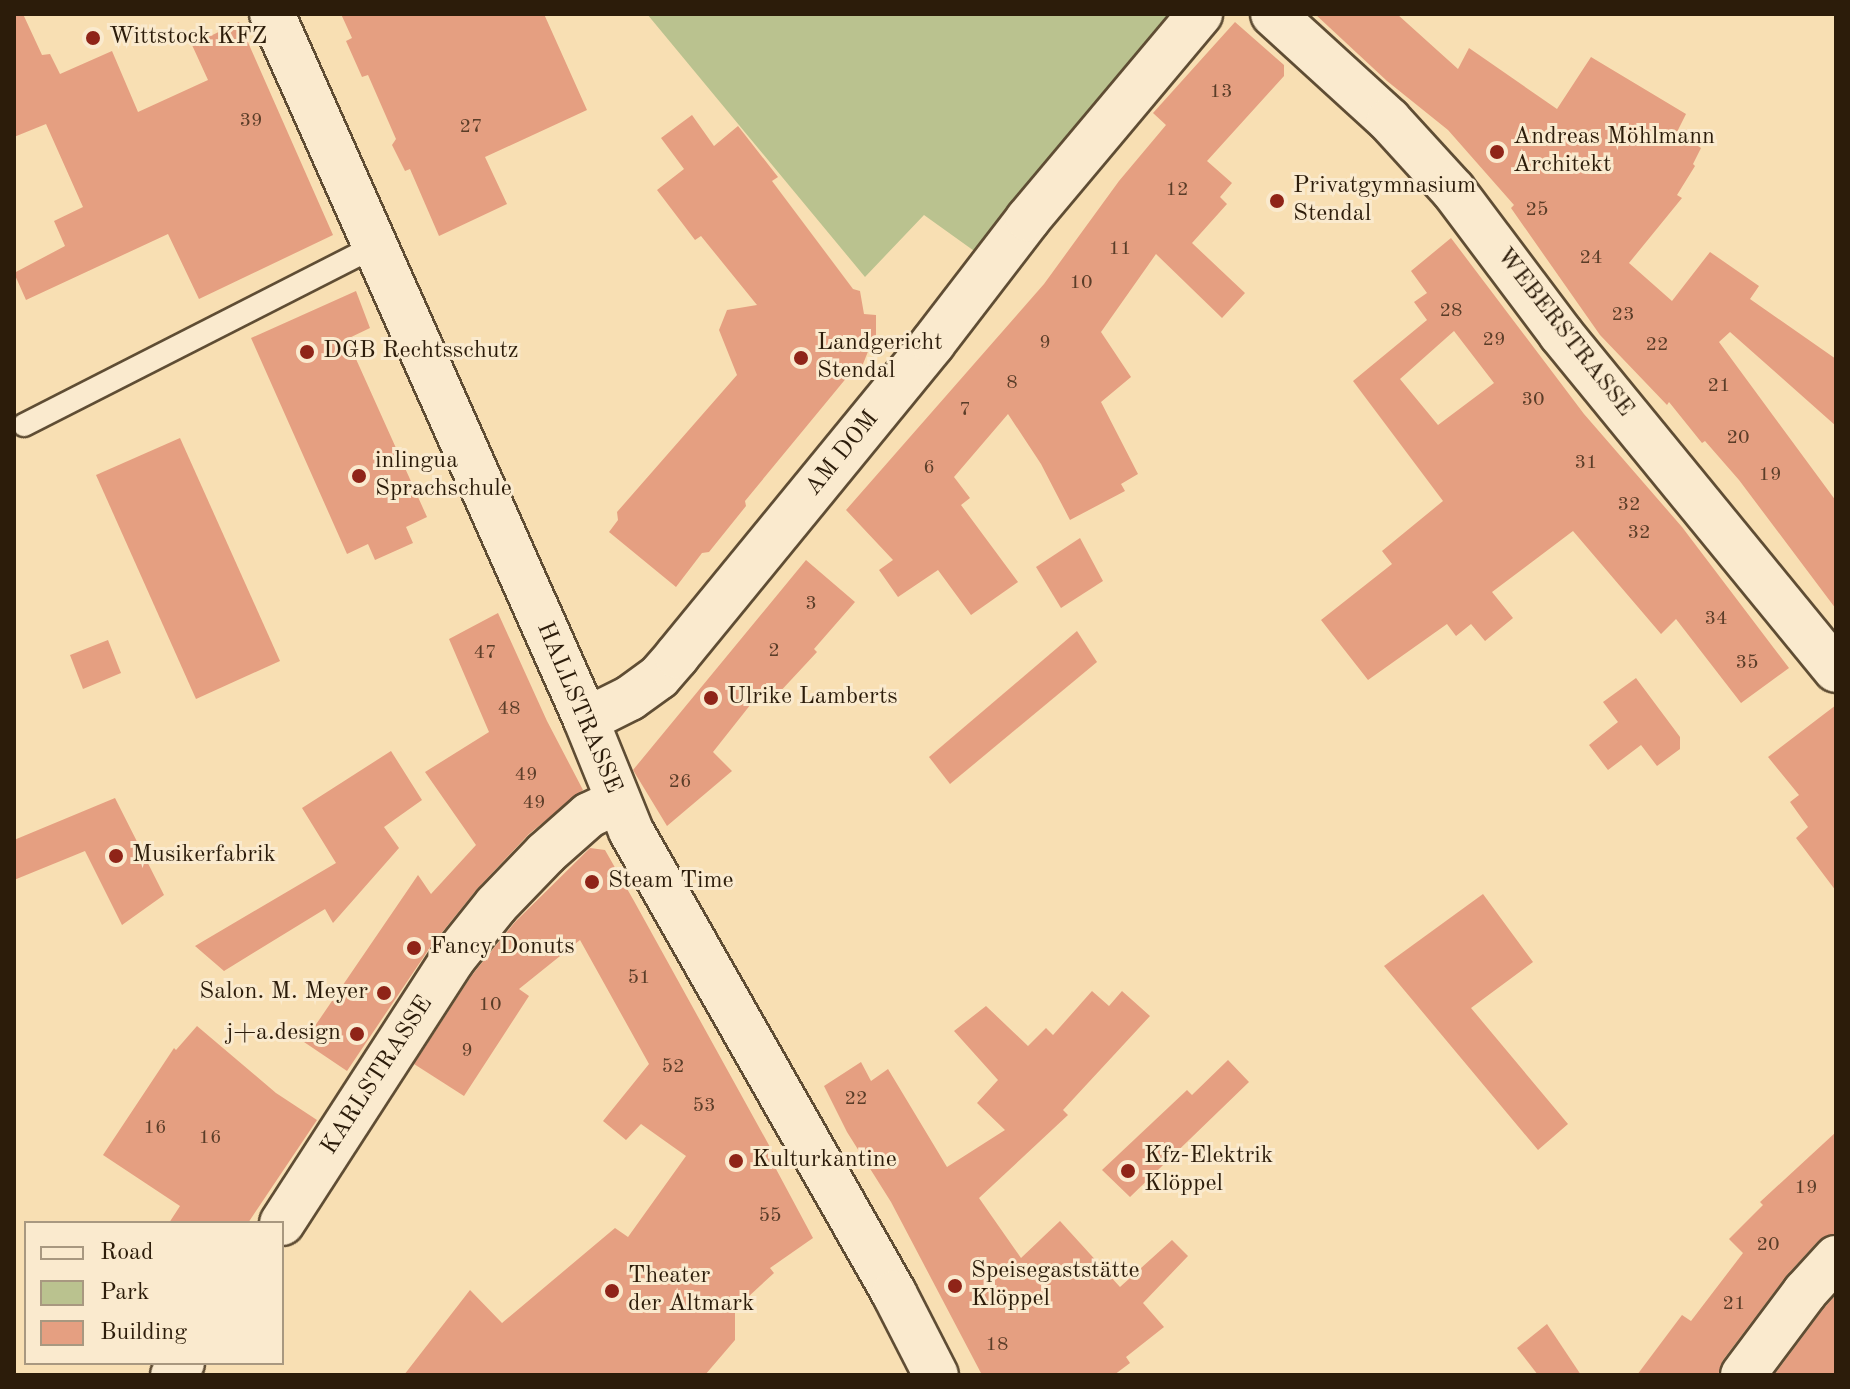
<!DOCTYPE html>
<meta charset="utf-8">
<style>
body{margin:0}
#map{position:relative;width:1850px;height:1389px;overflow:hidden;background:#f8dfb3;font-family:"Old Standard TT",serif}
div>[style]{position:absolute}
.green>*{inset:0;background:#bac28f}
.building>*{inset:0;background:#e59f81}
.roads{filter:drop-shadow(2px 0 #5f4d34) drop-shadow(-2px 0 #5f4d34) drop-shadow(0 2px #5f4d34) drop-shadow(0 -2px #5f4d34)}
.service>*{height:22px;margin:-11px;padding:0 11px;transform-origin:11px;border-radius:11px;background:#faeace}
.minor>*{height:44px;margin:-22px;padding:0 22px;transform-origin:22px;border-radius:22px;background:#faeace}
.dots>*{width:22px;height:22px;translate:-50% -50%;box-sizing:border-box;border:4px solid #faeace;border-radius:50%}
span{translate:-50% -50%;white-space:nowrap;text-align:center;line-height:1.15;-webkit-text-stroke:6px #faeace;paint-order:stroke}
.number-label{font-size:20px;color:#5a3d28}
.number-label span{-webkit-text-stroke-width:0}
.poi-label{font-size:24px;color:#2c1c0a}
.left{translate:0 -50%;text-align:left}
.right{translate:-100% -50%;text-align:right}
.street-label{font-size:24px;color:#2c1c0a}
.frame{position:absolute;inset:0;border:16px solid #2c1c0a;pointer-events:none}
.legend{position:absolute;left:24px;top:1221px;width:260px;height:144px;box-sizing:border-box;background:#faeace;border:2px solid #a89880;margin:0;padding:10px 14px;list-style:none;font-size:24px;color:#2c1c0a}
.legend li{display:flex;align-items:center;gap:16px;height:40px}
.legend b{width:40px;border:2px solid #a89880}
</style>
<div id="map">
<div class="green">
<div style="clip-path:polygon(647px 14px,1168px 14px,1165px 25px,977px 253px,924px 215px,865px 277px)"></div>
</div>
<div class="building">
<div style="clip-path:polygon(14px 14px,23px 14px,42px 55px,50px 54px,60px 74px,112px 51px,138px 112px,208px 80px,192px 45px,239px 22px,333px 235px,199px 299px,168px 234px,26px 300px,14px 273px,65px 246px,54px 221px,83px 207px,46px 124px,14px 137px)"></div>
<div style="clip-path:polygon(341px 14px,544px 14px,587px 110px,485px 157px,507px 204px,439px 236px,410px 169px,405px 171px,392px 145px,396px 139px,368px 75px,362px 77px,346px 41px,352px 38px)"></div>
<div style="clip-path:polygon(1315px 14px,1397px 14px,1458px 69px,1469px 48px,1557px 109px,1591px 57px,1686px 114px,1677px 132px,1701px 148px,1693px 164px,1695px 166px,1677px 195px,1682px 198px,1629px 263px,1672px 301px,1710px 252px,1759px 286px,1750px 299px,1836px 359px,1836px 426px,1730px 332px,1719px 342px,1836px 501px,1836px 609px,1739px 480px,1705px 441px,1702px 443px,1669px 402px,1667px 405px,1600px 335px,1511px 208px,1514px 205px,1448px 130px,1387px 81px)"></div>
<div style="clip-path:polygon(1235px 22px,1284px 65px,1284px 76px,1207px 161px,1232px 183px,1220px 197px,1227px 204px,1192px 243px,1245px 293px,1222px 318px,1156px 254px,1101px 332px,1131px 377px,1101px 402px,1138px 474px,1121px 484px,1125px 491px,1070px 520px,1041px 464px,1008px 414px,954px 477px,970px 498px,961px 505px,1018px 582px,971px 615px,938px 570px,898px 597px,879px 570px,893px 560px,846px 510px,1044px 284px,1119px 181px,1166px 125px,1153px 113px)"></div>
<div style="clip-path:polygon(692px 115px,714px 146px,738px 126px,778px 177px,772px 181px,853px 289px,860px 291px,864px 314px,876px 315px,876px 349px,869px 349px,859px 374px,848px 376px,745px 501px,746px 506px,709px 552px,702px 553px,676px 587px,609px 532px,618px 520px,617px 512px,737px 375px,719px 330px,727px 310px,757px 305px,701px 236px,695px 240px,657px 190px,684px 169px,661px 138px)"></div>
<div style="clip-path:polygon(evenodd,1451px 238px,1584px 414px,1682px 527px,1789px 668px,1741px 703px,1676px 619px,1661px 634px,1573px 531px,1492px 592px,1513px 618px,1485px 641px,1471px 624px,1456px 636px,1447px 624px,1368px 680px,1321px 620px,1392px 564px,1382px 551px,1443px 501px,1353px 381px,1427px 320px,1414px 302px,1427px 293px,1411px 271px,1451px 238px,1454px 331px,1494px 383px,1438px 425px,1400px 379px,1454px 331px)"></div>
<div style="clip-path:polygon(356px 291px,370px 328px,347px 339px,427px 517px,406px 527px,413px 543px,375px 560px,368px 544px,347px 554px,251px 338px)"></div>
<div style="clip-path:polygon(180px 438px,280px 661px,196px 699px,96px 475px)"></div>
<div style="clip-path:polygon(1080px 538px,1103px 581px,1061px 608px,1036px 567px)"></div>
<div style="clip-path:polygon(806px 560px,855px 602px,814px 649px,817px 652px,777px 695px,766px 685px,713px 752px,732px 771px,667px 826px,633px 770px)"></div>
<div style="clip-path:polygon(498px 613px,547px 721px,583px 790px,529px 834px,477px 889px,431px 946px,347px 1071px,304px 1042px,418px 875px,431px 894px,476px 845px,425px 772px,489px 732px,449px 639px)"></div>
<div style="clip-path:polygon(1077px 631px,1097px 662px,950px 784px,929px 757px)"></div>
<div style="clip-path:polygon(108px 640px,121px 673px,83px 689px,70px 655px)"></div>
<div style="clip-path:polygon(1636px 678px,1680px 737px,1680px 749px,1657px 766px,1641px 745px,1608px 770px,1589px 745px,1618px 722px,1603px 702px)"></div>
<div style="clip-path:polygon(1836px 705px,1836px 891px,1796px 838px,1808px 827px,1790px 802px,1799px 795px,1768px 757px)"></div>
<div style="clip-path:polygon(391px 751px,422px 800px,384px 827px,399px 848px,333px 923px,325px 909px,224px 971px,195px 946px,336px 863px,302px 808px)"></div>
<div style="clip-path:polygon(115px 798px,164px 895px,122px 925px,85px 851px,14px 880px,14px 840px)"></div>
<div style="clip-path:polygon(590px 848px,605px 850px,634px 901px,781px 1167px,776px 1169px,813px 1238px,770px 1268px,774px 1273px,735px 1309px,735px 1340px,705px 1375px,404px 1375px,470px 1290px,502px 1323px,615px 1228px,628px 1237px,686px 1156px,641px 1124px,626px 1140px,603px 1121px,649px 1064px,580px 940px,519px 989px,529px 996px,464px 1096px,414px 1064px,472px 975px,515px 922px)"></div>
<div style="clip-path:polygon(1483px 894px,1533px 962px,1471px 1008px,1568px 1124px,1538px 1150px,1384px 966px)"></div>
<div style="clip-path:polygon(1092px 991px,1109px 1006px,1122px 991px,1150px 1016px,1063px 1110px,1068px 1115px,979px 1198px,1021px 1258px,1060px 1221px,1120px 1287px,1172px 1240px,1188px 1256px,1143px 1303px,1164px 1327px,1126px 1357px,1130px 1363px,1114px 1375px,982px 1375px,891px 1202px,847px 1132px,824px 1086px,861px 1062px,871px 1081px,888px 1069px,947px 1167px,1005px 1130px,977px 1103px,998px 1080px,954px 1031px,986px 1006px,1028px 1046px,1046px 1028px,1053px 1035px)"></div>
<div style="clip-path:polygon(197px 1026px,276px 1093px,317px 1120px,248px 1223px,169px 1223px,180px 1206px,103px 1155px,174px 1048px,176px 1050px)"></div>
<div style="clip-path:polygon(1228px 1060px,1249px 1082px,1130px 1197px,1102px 1170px,1187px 1090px,1192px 1095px)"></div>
<div style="clip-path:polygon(1836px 1132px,1836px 1234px,1818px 1241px,1787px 1275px,1723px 1360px,1718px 1375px,1637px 1375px,1682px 1315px,1691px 1321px,1743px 1253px,1729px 1239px,1763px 1205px,1760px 1202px)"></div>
<div style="clip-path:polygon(1836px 1295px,1836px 1375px,1774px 1375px,1824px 1308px)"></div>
<div style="clip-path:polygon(1547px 1324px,1581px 1375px,1538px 1375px,1517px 1348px)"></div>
</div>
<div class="roads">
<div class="service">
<div style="left:24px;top:425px;width:394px;rotate:-27deg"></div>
</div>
<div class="minor">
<div style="left:272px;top:14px;width:773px;rotate:66.02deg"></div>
<div style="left:586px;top:720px;width:120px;rotate:67.9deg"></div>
<div style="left:631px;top:831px;width:532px;rotate:60.35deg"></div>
<div style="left:894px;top:1293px;width:92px;rotate:62.9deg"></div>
<div style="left:1273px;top:14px;width:157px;rotate:42.4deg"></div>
<div style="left:1389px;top:120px;width:95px;rotate:47.6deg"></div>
<div style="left:1453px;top:190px;width:180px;rotate:53.1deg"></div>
<div style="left:1561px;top:334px;width:434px;rotate:50.7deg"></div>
<div style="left:586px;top:720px;width:49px;rotate:-26.6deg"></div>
<div style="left:630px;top:698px;width:36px;rotate:-36deg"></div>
<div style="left:659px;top:677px;width:28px;rotate:-49deg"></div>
<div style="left:677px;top:656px;width:404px;rotate:-50.7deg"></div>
<div style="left:933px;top:343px;width:156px;rotate:-52.5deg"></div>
<div style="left:1028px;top:219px;width:268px;rotate:-50deg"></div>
<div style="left:282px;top:1223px;width:313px;rotate:-57.1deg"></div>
<div style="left:452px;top:960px;width:70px;rotate:-51.3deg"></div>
<div style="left:496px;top:905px;width:72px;rotate:-46.1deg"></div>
<div style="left:546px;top:853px;width:57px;rotate:-41.5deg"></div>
<div style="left:589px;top:815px;width:31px;rotate:-25deg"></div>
<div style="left:173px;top:1375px;width:15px;rotate:-53deg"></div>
<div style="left:1743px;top:1375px;width:104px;rotate:-53.2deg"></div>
<div style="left:1805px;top:1292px;width:46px;rotate:-47.6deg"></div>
</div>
</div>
<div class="dots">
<div style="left:93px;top:38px;background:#8f2418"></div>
<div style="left:1497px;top:152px;background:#8f2418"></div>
<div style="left:1277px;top:201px;background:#8f2418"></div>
<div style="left:307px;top:352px;background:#8f2418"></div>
<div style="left:801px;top:358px;background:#8f2418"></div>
<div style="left:359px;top:476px;background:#8f2418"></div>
<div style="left:711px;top:698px;background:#8f2418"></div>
<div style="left:116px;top:856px;background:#8f2418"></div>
<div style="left:592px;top:882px;background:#8f2418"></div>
<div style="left:414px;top:948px;background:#8f2418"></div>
<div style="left:384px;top:993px;background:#8f2418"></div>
<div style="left:357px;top:1034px;background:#8f2418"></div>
<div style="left:736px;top:1161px;background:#8f2418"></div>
<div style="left:1128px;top:1171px;background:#8f2418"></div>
<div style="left:955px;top:1286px;background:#8f2418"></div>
<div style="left:612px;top:1291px;background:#8f2418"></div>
</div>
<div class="number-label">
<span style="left:1221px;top:92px">13</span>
<span style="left:251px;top:121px">39</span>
<span style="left:471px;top:127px">27</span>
<span style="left:1177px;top:190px">12</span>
<span style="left:1537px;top:210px">25</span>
<span style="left:1120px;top:249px">11</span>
<span style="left:1591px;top:258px">24</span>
<span style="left:1081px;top:283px">10</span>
<span style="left:1451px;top:311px">28</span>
<span style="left:1623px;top:315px">23</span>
<span style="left:1494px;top:340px">29</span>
<span style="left:1045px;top:343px">9</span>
<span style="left:1657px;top:345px">22</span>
<span style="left:1012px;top:383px">8</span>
<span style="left:1719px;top:386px">21</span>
<span style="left:1533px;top:400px">30</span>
<span style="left:965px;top:410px">7</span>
<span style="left:1738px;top:438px">20</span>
<span style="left:1586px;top:463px">31</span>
<span style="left:929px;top:468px">6</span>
<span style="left:1770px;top:475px">19</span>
<span style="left:1629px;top:505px">32</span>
<span style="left:1639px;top:533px">32</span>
<span style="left:811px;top:604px">3</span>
<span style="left:1716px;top:619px">34</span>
<span style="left:774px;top:651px">2</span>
<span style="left:485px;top:653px">47</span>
<span style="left:1747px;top:663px">35</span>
<span style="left:509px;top:709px">48</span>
<span style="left:526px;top:775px">49</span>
<span style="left:680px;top:782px">26</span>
<span style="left:534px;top:803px">49</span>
<span style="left:639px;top:978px">51</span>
<span style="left:490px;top:1005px">10</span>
<span style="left:467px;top:1051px">9</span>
<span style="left:673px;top:1067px">52</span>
<span style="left:856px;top:1099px">22</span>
<span style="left:704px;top:1106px">53</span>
<span style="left:155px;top:1128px">16</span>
<span style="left:210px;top:1138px">16</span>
<span style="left:1806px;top:1188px">19</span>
<span style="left:770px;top:1216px">55</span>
<span style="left:1768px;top:1245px">20</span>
<span style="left:1734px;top:1304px">21</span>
<span style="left:997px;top:1345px">18</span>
</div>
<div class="poi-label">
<span class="left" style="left:109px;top:38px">Wittstock KFZ</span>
<span class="left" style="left:1513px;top:152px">Andreas Möhlmann<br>Architekt</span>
<span class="left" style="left:1293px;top:201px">Privatgymnasium<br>Stendal</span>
<span class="left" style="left:817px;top:358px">Landgericht<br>Stendal</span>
<span class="left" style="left:323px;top:352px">DGB Rechtsschutz</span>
<span class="left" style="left:375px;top:476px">inlingua<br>Sprachschule</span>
<span class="left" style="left:727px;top:698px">Ulrike Lamberts</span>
<span class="left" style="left:132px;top:856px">Musikerfabrik</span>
<span class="left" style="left:608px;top:882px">Steam Time</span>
<span class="left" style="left:430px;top:948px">Fancy Donuts</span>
<span class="right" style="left:368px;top:993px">Salon. M. Meyer</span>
<span class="right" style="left:341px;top:1034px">j+a.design</span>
<span class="left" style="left:1144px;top:1171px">Kfz-Elektrik<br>Klöppel</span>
<span class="left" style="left:752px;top:1161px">Kulturkantine</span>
<span class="left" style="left:971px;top:1286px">Speisegaststätte<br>Klöppel</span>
<span class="left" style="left:628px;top:1291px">Theater<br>der Altmark</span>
</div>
<div class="street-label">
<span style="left:1564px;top:333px;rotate:52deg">WEBERSTRASSE</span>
<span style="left:843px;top:454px;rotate:-51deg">AM DOM</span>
<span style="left:578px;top:708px;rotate:67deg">HALLSTRASSE</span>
<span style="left:378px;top:1076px;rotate:-57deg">KARLSTRASSE</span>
</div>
<div class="frame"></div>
<ul class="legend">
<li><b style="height:10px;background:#faeace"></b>Road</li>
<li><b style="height:22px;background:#bac28f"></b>Park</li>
<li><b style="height:22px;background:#e59f81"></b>Building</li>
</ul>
</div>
